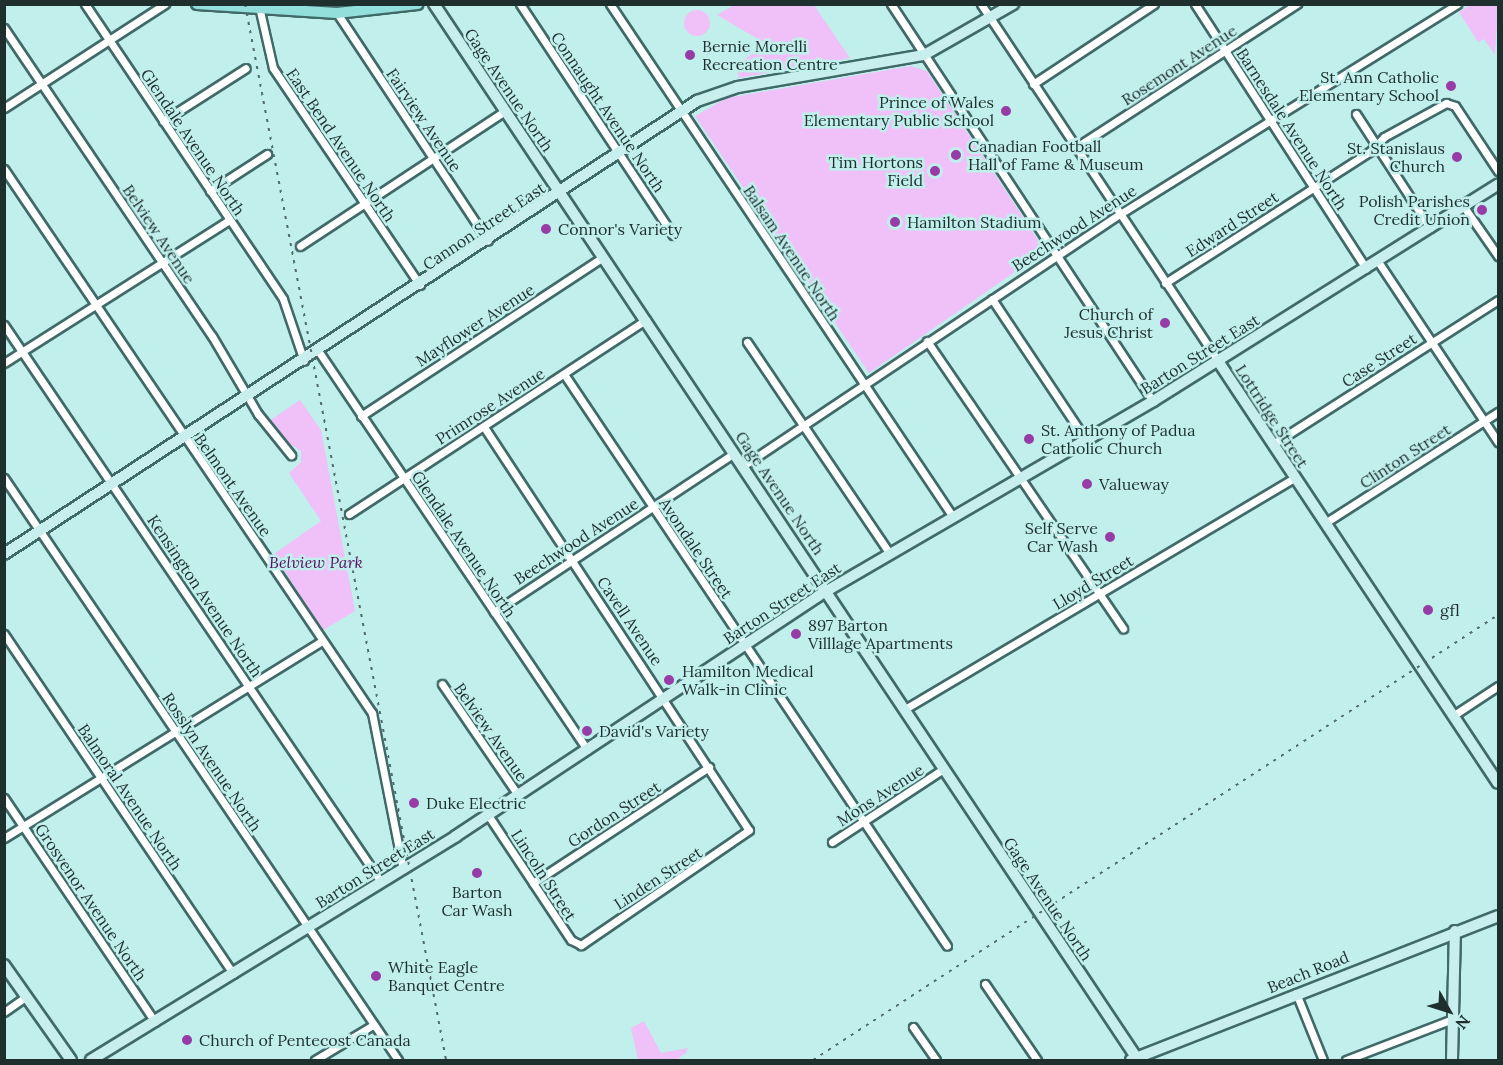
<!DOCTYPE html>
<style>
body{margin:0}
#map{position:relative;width:1503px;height:1065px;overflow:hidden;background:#c1efec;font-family:Lora,serif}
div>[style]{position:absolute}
.green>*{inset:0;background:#f0c0f8}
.round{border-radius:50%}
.roads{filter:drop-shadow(2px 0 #406a68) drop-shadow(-2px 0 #406a68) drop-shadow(0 2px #406a68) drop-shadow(0 -2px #406a68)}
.street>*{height:7px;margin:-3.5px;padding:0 3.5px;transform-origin:3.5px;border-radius:3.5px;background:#fff}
.secondary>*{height:10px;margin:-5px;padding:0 5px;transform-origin:5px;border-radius:5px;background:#c8efee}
.primary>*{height:10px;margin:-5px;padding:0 5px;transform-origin:5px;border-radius:5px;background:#92dfdc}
.rail>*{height:2px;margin-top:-1px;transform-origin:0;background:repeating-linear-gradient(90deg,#516c6a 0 3px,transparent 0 9px)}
.dots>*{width:16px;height:16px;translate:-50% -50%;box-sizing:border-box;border:3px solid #c1efec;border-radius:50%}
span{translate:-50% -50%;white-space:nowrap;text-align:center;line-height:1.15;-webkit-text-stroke:5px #c1efec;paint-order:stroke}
.poi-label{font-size:16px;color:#1e2f2e}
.left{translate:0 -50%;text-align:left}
.right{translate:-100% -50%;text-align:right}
.street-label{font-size:16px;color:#1e2f2e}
.park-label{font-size:16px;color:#580d63;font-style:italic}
.frame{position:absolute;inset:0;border:6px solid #1e2f2e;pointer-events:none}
.north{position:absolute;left:1419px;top:981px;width:60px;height:60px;-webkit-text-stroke:4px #c1efec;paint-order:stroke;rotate:129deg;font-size:16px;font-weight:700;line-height:24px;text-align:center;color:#1e2f2e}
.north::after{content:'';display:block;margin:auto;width:21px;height:27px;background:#1e2f2e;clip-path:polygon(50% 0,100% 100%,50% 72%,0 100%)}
</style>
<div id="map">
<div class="green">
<div style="clip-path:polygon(736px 4px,814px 5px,850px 58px,739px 78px,736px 67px,765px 43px,717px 15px)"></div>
<div style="clip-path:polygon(1471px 5px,1498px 5px,1495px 55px,1484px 39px,1478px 42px,1459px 12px)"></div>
<div class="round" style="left:684px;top:10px;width:26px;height:26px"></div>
<div style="clip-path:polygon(911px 66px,927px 71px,1045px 251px,869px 373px,695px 116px,727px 98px)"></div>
<div style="clip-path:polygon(300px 400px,321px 430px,355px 611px,322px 631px,274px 554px,321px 521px,289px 473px,301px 462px,301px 451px,281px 438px,269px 421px)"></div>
<div style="clip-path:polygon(644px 1021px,661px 1053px,688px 1048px,686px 1053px,676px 1060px,638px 1060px,631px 1028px)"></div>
</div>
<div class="roads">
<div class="street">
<div style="left:85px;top:4px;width:355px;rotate:56.1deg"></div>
<div style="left:283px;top:299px;width:65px;rotate:71.3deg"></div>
<div style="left:520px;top:4px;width:277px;rotate:56.5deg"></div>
<div style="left:610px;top:4px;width:617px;rotate:56.23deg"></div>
<div style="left:891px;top:4px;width:476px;rotate:56.6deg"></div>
<div style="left:981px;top:4px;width:429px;rotate:56.4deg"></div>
<div style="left:1195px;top:4px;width:315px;rotate:57.1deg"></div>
<div style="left:260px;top:11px;width:58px;rotate:77.2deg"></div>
<div style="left:273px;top:68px;width:262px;rotate:55.9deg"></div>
<div style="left:337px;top:13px;width:273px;rotate:56.5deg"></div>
<div style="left:4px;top:28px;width:372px;rotate:56deg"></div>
<div style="left:212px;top:336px;width:91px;rotate:59.5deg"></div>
<div style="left:258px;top:414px;width:53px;rotate:51.2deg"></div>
<div style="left:1033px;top:84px;width:145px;rotate:-33.5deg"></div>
<div style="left:4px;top:108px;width:192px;rotate:-32.9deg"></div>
<div style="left:1356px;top:114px;width:136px;rotate:57deg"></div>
<div style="left:163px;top:121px;width:98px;rotate:-32.6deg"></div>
<div style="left:1075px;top:148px;width:265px;rotate:-33deg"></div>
<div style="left:4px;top:169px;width:657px;rotate:55.92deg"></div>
<div style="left:372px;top:713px;width:159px;rotate:78.8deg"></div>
<div style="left:210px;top:191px;width:68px;rotate:-33deg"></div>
<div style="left:1464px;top:207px;width:60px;rotate:55.2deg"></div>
<div style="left:300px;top:246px;width:245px;rotate:-33.4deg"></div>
<div style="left:1377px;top:260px;width:219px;rotate:56.4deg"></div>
<div style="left:1165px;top:283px;width:245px;rotate:-32.7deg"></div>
<div style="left:1371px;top:151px;width:19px;rotate:-47deg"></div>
<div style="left:1384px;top:137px;width:71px;rotate:-28.7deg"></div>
<div style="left:1446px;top:103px;width:9px;rotate:18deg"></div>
<div style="left:1455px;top:106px;width:78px;rotate:56.5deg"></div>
<div style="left:992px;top:299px;width:169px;rotate:56.3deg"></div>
<div style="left:4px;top:325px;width:673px;rotate:55.91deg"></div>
<div style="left:927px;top:341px;width:348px;rotate:55.7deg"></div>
<div style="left:747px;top:342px;width:256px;rotate:56deg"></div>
<div style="left:319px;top:352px;width:480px;rotate:56deg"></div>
<div style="left:4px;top:363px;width:267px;rotate:-32.4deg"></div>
<div style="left:564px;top:374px;width:688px;rotate:56.19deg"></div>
<div style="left:361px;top:416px;width:290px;rotate:-33.3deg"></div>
<div style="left:484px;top:427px;width:482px;rotate:56.7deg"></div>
<div style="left:749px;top:830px;width:204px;rotate:145.6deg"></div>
<div style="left:581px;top:945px;width:11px;rotate:-153deg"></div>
<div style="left:571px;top:940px;width:150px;rotate:-123.6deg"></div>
<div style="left:1273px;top:444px;width:267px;rotate:-32.6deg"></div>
<div style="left:743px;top:466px;width:453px;rotate:-33.8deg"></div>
<div style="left:1120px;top:214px;width:397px;rotate:-31.9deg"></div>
<div style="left:4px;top:478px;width:703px;rotate:55.9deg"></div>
<div style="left:349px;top:514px;width:355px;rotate:-33.2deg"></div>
<div style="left:1325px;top:523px;width:206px;rotate:-32.7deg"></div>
<div style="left:494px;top:612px;width:288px;rotate:-33.5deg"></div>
<div style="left:4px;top:634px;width:410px;rotate:56deg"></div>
<div style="left:442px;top:684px;width:135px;rotate:55.6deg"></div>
<div style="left:905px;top:709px;width:452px;rotate:-30.7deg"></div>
<div style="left:1454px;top:715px;width:53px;rotate:-33.4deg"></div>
<div style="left:4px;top:798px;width:270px;rotate:56deg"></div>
<div style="left:4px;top:838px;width:374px;rotate:-31.8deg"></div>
<div style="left:832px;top:842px;width:133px;rotate:-33.3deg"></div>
<div style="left:533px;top:883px;width:211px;rotate:-33.4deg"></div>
<div style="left:985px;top:984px;width:92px;rotate:55.6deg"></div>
<div style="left:1296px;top:993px;width:72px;rotate:68.1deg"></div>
<div style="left:4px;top:1012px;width:28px;rotate:-35deg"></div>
<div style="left:913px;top:1027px;width:40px;rotate:55.1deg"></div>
<div style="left:315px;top:1060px;width:68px;rotate:-31.1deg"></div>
<div style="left:1346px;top:1060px;width:115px;rotate:-21deg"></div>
</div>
<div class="secondary">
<div style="left:434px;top:4px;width:1269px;rotate:56.31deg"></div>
<div style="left:1218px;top:361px;width:506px;rotate:56.44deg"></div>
<div style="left:4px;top:554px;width:828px;rotate:-33.17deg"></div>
<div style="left:697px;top:101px;width:43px;rotate:-18.9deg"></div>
<div style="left:738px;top:87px;width:189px;rotate:-9.8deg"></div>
<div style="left:924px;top:55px;width:103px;rotate:-29.8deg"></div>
<div style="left:4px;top:965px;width:116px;rotate:54.8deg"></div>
<div style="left:91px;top:1060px;width:428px;rotate:-31.5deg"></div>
<div style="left:456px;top:836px;width:434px;rotate:-33.5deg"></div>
<div style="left:818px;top:596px;width:388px;rotate:-30.2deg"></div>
<div style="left:1153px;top:401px;width:407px;rotate:-32.1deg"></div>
<div style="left:1131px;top:1060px;width:394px;rotate:-21.4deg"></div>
<div style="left:1452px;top:1060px;width:129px;rotate:-88.7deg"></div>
</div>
<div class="primary">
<div style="left:197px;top:4px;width:140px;rotate:3.7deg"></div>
<div style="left:337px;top:13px;width:81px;rotate:-6.3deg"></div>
</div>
</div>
<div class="rail">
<div style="left:245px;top:4px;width:1075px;rotate:79.22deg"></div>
<div style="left:813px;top:1060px;width:817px;rotate:-33.01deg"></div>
</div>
<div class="dots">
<div style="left:690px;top:55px;background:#973ca7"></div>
<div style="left:1451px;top:86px;background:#973ca7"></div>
<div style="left:1006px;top:111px;background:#973ca7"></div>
<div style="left:956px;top:155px;background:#973ca7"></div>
<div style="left:1457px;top:157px;background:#973ca7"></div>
<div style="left:935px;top:171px;background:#973ca7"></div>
<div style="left:1482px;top:210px;background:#973ca7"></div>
<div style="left:895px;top:222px;background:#973ca7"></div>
<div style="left:546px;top:229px;background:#973ca7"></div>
<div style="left:1165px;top:323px;background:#973ca7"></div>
<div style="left:1029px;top:439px;background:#973ca7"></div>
<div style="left:1087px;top:484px;background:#973ca7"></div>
<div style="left:1110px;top:537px;background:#973ca7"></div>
<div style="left:1428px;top:610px;background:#973ca7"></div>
<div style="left:796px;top:634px;background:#973ca7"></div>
<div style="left:669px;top:680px;background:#973ca7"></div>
<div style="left:587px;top:731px;background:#973ca7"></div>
<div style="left:414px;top:803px;background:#973ca7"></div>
<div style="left:477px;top:873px;background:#973ca7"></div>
<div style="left:376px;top:976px;background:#973ca7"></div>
<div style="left:187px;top:1040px;background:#973ca7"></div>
</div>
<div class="poi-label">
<span class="left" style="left:702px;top:55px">Bernie Morelli<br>Recreation Centre</span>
<span class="right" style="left:1439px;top:86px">St. Ann Catholic<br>Elementary School</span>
<span class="right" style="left:994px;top:111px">Prince of Wales<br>Elementary Public School</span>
<span class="left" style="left:968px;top:155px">Canadian Football<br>Hall of Fame &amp; Museum</span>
<span class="right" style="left:1445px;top:157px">St. Stanislaus<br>Church</span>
<span class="right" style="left:923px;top:171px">Tim Hortons<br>Field</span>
<span class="right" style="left:1470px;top:210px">Polish Parishes<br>Credit Union</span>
<span class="left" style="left:907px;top:222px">Hamilton Stadium</span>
<span class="left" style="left:558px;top:229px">Connor's Variety</span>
<span class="right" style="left:1153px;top:323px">Church of<br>Jesus Christ</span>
<span class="left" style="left:1041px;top:439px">St. Anthony of Padua<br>Catholic Church</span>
<span class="left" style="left:1099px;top:484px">Valueway</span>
<span class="right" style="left:1098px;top:537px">Self Serve<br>Car Wash</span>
<span class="left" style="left:1440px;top:610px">gfl</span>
<span class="left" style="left:808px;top:634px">897 Barton<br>Villlage Apartments</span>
<span class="left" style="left:682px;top:680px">Hamilton Medical<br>Walk-in Clinic</span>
<span class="left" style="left:599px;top:731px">David's Variety</span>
<span class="left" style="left:426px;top:803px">Duke Electric</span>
<span style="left:477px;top:901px">Barton<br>Car Wash</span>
<span class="left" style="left:388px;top:976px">White Eagle<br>Banquet Centre</span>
<span class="left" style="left:199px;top:1040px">Church of Pentecost Canada</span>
</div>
<div class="street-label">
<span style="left:1179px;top:65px;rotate:-33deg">Rosemont Avenue</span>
<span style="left:509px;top:90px;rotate:56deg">Gage Avenue North</span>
<span style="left:608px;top:112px;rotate:56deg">Connaught Avenue North</span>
<span style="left:424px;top:120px;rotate:56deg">Fairview Avenue</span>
<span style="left:1292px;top:129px;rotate:57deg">Barnesdale Avenue North</span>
<span style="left:193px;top:142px;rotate:56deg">Glendale Avenue North</span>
<span style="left:341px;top:145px;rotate:56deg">East Bend Avenue North</span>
<span style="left:1232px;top:224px;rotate:-33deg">Edward Street</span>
<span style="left:484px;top:226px;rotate:-34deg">Cannon Street East</span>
<span style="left:1074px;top:228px;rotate:-33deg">Beechwood Avenue</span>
<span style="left:159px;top:234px;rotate:56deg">Belview Avenue</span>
<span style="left:792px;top:253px;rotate:56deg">Balsam Avenue North</span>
<span style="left:475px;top:325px;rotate:-33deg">Mayflower Avenue</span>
<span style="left:1200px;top:354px;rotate:-32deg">Barton Street East</span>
<span style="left:1379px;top:360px;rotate:-33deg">Case Street</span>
<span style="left:490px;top:406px;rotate:-33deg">Primrose Avenue</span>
<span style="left:1272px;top:416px;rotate:57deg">Lottridge Street</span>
<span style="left:1405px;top:456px;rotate:-33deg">Clinton Street</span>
<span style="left:233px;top:485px;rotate:55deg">Belmont Avenue</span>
<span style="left:780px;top:493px;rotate:56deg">Gage Avenue North</span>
<span style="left:576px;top:541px;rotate:-33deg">Beechwood Avenue</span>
<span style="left:464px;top:544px;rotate:56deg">Glendale Avenue North</span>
<span style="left:696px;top:548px;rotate:56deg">Avondale Street</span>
<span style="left:1093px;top:582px;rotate:-31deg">Lloyd Street</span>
<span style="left:205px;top:596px;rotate:56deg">Kensington Avenue North</span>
<span style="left:782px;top:603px;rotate:-33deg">Barton Street East</span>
<span style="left:630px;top:621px;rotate:56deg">Cavell Avenue</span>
<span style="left:491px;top:732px;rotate:55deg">Belview Avenue</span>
<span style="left:212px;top:762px;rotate:56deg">Rosslyn Avenue North</span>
<span style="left:880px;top:795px;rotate:-33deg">Mons Avenue</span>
<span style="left:130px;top:797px;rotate:56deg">Balmoral Avenue North</span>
<span style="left:614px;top:814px;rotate:-33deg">Gordon Street</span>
<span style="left:375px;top:868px;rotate:-32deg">Barton Street East</span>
<span style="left:544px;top:875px;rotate:57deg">Lincoln Street</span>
<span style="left:658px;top:878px;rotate:-33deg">Linden Street</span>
<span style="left:1048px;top:899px;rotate:56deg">Gage Avenue North</span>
<span style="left:91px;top:902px;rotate:56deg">Grosvenor Avenue North</span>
<span style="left:1308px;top:972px;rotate:-22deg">Beach Road</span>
</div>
<div class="park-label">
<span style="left:316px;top:562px">Belview Park</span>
</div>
<div class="frame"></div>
<div class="north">N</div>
</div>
